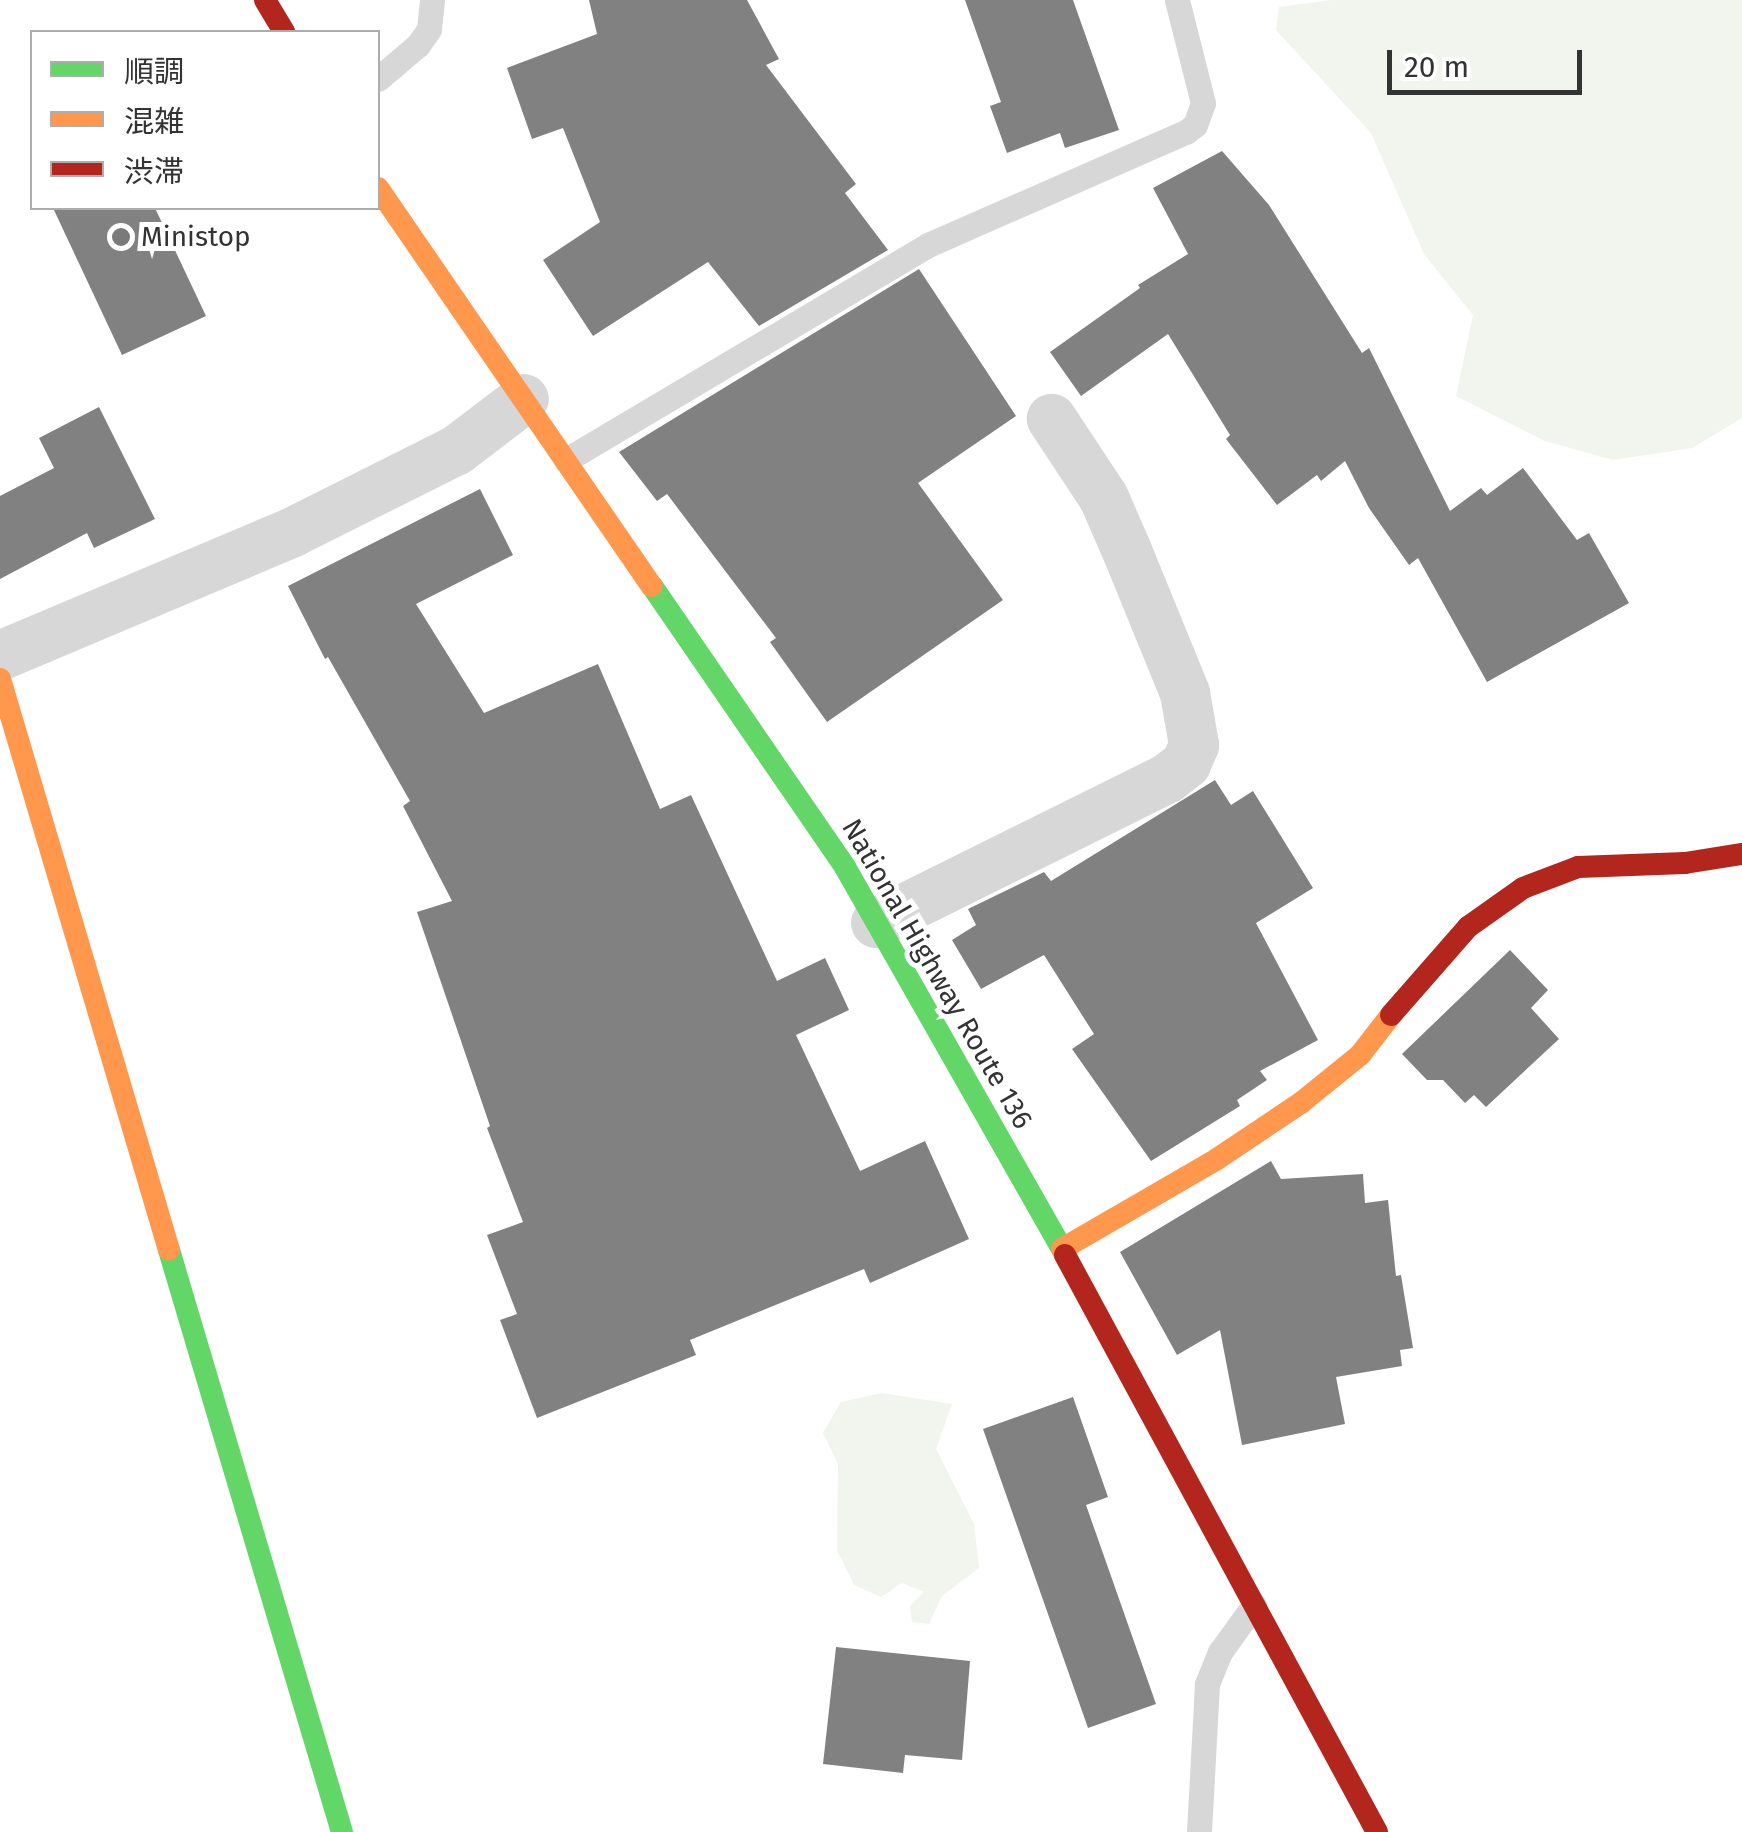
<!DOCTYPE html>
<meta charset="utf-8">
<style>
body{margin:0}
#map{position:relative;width:1742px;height:1832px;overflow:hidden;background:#fff;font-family:"Fira Sans","Noto Sans JP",sans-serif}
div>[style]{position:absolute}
.green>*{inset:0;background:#f1f5ed}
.building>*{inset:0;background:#818181}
.lane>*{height:25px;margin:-12.5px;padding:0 12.5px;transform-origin:12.5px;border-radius:12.5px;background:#d7d7d7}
.street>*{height:50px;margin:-25px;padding:0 25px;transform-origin:25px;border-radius:25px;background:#d7d7d7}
.fast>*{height:22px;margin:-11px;padding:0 11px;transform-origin:11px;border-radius:11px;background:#63d668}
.slow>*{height:22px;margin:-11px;padding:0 11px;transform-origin:11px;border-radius:11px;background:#ff974d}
.jam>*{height:22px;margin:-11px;padding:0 11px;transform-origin:11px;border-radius:11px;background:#b3261e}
.dots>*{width:28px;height:28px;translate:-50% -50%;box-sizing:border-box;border:5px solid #fff;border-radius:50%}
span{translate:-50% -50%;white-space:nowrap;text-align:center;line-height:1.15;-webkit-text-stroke:10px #fff;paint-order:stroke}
.poi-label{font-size:28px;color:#333}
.left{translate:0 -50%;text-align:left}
.street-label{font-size:28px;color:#333}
.legend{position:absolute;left:30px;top:30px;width:350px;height:180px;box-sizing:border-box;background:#fff;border:2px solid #adadad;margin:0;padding:12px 18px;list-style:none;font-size:30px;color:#333}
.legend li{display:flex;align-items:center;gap:20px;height:50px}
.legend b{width:50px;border:2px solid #adadad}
.scale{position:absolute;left:1387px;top:50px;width:195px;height:45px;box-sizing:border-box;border:5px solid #333;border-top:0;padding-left:12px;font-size:30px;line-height:35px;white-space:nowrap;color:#333;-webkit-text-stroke:8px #fff;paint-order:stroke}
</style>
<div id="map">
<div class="green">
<div style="clip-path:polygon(1331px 0,1742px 0,1742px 418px,1692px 448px,1613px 460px,1545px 441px,1456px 396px,1473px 315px,1424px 254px,1371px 133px,1276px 30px,1279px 7px)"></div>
<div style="clip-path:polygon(882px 1393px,952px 1404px,936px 1449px,974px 1524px,979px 1568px,942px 1596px,929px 1624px,912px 1622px,910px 1606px,924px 1592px,902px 1583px,881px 1597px,854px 1585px,837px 1550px,838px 1464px,823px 1433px,841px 1402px)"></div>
</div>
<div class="building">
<div style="clip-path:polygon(589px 0,747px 0,779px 59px,766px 65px,856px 184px,845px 193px,888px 250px,759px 326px,708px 262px,593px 336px,543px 260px,600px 222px,563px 128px,532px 139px,507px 68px,597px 34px)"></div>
<div style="clip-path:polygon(965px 0,1073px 0,1119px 130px,1065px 148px,1060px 133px,1007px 153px,990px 106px,1001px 102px)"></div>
<div style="clip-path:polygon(1222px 151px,1269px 205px,1362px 353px,1369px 348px,1450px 511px,1481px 488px,1487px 495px,1523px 468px,1577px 540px,1589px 533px,1629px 603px,1487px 682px,1418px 558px,1409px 565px,1369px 508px,1345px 461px,1321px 481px,1317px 475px,1277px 505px,1226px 439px,1230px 435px,1168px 334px,1081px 396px,1050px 352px,1140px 288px,1138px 285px,1188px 254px,1153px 188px)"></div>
<div style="clip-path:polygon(53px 208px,155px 208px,206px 316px,122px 355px)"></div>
<div style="clip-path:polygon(919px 269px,1016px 416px,918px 483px,1003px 600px,827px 722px,770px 642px,776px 638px,667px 494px,657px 501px,619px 452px)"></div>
<div style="clip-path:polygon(99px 407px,155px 519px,94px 548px,87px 533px,0 579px,0 496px,54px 468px,39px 438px)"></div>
<div style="clip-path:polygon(480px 489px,513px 555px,416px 604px,484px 713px,598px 664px,660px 809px,691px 795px,777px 981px,825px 958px,849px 1010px,796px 1035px,860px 1171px,925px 1141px,969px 1239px,870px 1283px,864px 1269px,690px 1340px,696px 1355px,537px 1418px,500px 1320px,517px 1314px,487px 1235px,523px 1222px,487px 1128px,490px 1126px,417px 912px,452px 901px,403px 806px,410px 801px,328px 657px,325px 659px,288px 586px)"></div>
<div style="clip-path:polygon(1215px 780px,1231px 805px,1253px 791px,1313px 888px,1256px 923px,1318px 1040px,1260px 1071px,1267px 1080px,1237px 1100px,1240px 1106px,1151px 1161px,1072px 1049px,1094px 1034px,1044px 955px,981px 989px,952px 940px,976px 925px,968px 909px,1044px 872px,1051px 881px)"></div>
<div style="clip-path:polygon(1510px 950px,1548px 990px,1531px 1008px,1559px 1039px,1486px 1107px,1474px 1095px,1465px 1103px,1443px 1080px,1427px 1080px,1402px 1054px)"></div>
<div style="clip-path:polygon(1271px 1161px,1281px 1179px,1363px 1174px,1365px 1203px,1388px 1200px,1396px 1276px,1401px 1275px,1413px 1348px,1400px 1350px,1402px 1366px,1336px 1377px,1345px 1424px,1242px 1445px,1220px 1330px,1177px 1355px,1120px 1252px)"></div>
<div style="clip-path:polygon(1073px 1397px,1108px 1497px,1086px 1505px,1156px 1704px,1088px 1728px,983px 1429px)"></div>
<div style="clip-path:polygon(836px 1647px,970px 1661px,962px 1760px,905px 1755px,903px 1773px,823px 1764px)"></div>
</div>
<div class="lane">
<div style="left:378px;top:79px;width:52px;rotate:-40.4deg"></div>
<div style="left:418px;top:45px;width:19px;rotate:-55deg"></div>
<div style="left:429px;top:29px;width:29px;rotate:-84deg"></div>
<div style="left:566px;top:460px;width:421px;rotate:-30.7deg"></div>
<div style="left:928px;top:245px;width:282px;rotate:-23.7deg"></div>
<div style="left:1186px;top:132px;width:11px;rotate:-38deg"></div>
<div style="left:1195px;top:125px;width:23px;rotate:-70deg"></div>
<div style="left:1203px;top:103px;width:106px;rotate:-104.2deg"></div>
<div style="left:1199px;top:1832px;width:148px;rotate:-86.9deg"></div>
<div style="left:1207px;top:1684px;width:35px;rotate:-68deg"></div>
<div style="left:1220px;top:1652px;width:58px;rotate:-54.1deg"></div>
</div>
<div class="street">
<div style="left:0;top:656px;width:318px;rotate:-22.9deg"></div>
<div style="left:293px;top:532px;width:183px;rotate:-26.6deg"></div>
<div style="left:457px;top:450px;width:84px;rotate:-37.3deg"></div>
<div style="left:876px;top:923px;width:326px;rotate:-26.4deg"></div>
<div style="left:1168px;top:778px;width:23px;rotate:-38deg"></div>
<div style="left:1186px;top:764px;width:21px;rotate:-67deg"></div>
<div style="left:1194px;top:745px;width:53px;rotate:-99.8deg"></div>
<div style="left:1185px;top:693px;width:153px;rotate:-112.2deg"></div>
<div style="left:1127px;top:551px;width:58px;rotate:-113.5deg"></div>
<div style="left:1104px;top:498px;width:95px;rotate:-123.4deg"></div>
</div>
<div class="fast">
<div style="left:652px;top:586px;width:341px;rotate:55.5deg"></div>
<div style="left:845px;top:867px;width:446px;rotate:60.4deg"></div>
<div style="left:169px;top:1250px;width:607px;rotate:73.45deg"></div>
</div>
<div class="slow">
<div style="left:378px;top:188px;width:483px;rotate:55.5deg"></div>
<div style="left:0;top:679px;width:595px;rotate:73.51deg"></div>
<div style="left:1062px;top:1249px;width:179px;rotate:-30.1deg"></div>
<div style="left:1217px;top:1159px;width:102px;rotate:-33.8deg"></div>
<div style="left:1302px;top:1102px;width:75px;rotate:-39deg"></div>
<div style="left:1360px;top:1055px;width:51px;rotate:-52.2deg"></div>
</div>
<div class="jam">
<div style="left:265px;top:0;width:37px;rotate:59deg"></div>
<div style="left:1391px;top:1015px;width:117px;rotate:-48.8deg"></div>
<div style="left:1468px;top:927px;width:67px;rotate:-35.3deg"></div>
<div style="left:1523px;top:888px;width:59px;rotate:-20.9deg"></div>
<div style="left:1578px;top:867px;width:107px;rotate:-2.1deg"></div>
<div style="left:1685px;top:863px;width:58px;rotate:-9deg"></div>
<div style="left:1065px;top:1255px;width:656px;rotate:61.6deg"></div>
</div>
<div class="dots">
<div style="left:121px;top:237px;background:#7a7a7a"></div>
</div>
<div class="poi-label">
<span class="left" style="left:141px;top:237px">Ministop</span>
</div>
<div class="street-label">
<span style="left:937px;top:974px;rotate:60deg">National Highway Route 136</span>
</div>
<ul class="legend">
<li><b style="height:12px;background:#63d668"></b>順調</li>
<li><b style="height:12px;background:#ff974d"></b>混雑</li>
<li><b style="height:12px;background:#b3261e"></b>渋滞</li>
</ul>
<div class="scale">20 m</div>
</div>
